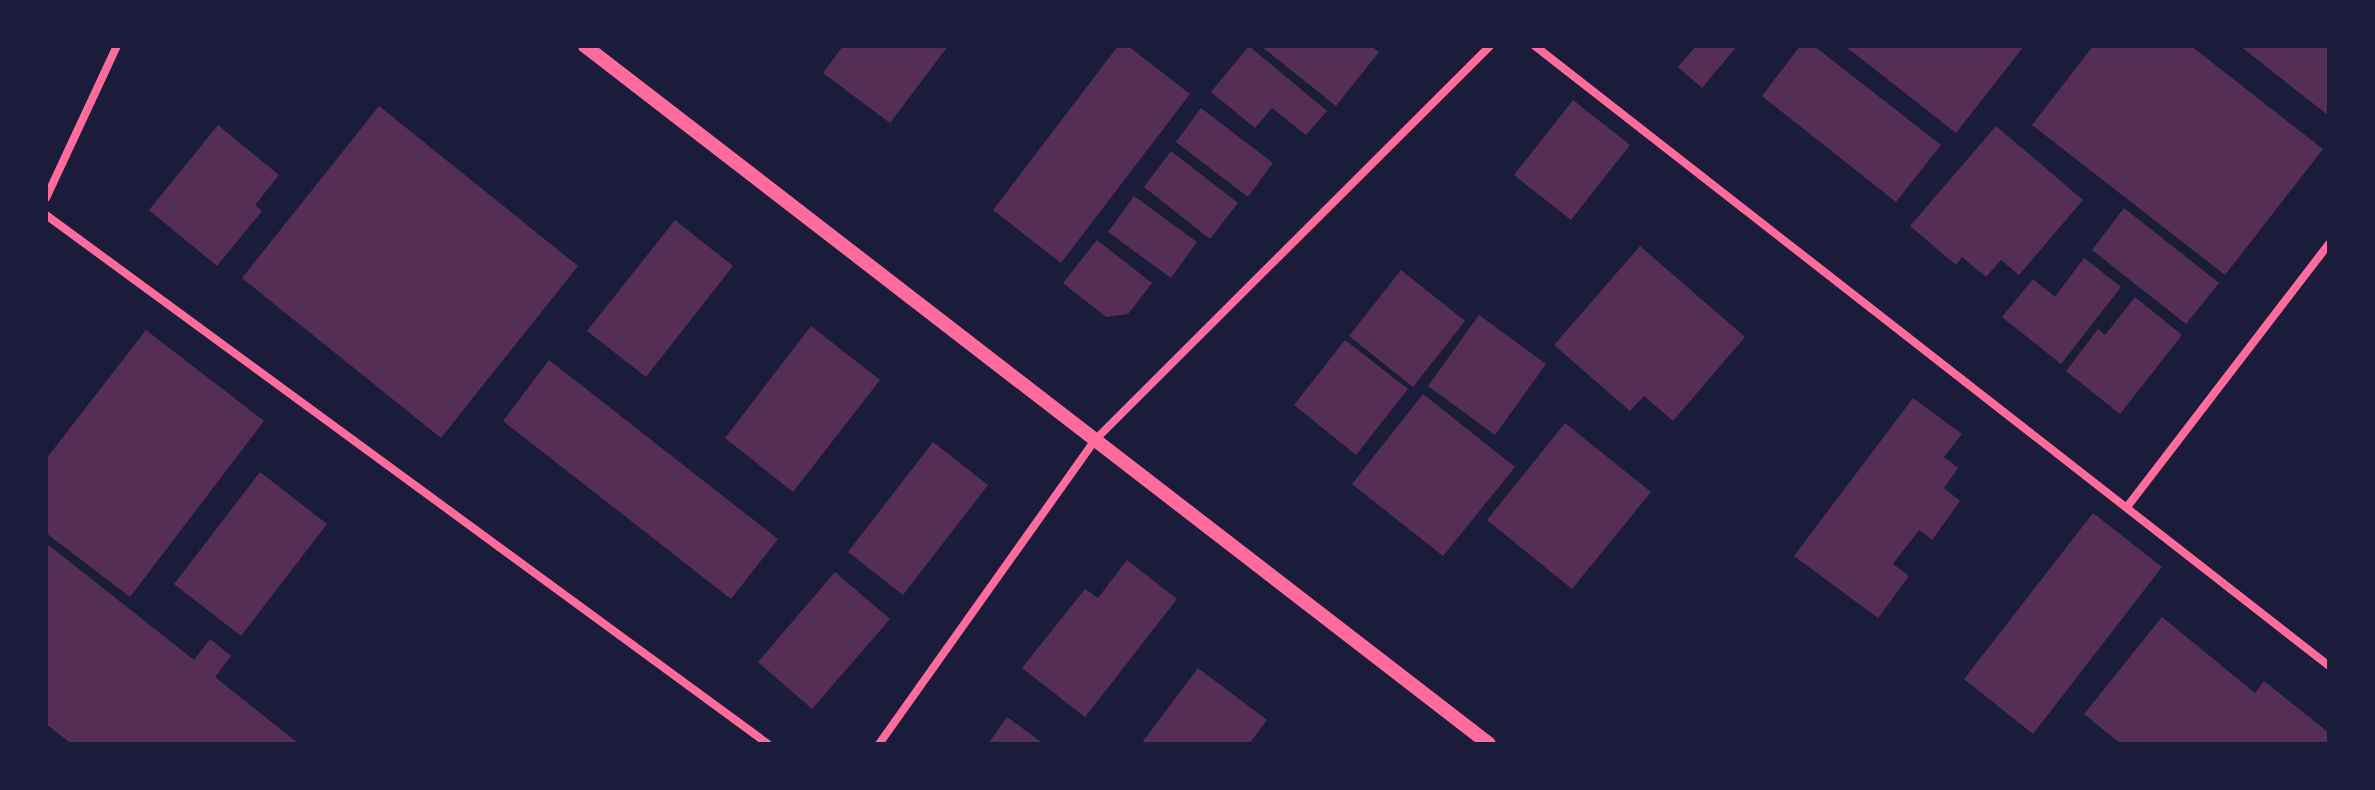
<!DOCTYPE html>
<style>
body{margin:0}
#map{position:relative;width:2375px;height:790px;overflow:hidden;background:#1b1b3a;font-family:Commissioner,sans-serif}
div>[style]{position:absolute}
.building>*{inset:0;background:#542f53}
.minor>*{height:8px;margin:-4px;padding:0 4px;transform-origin:4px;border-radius:4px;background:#ff6b9d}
.tertiary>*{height:14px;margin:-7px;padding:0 7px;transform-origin:7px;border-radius:7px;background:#ff6b9d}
span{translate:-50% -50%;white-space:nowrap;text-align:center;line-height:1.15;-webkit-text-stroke:6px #1b1b3a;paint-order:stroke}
.frame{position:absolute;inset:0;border:48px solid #1b1b3a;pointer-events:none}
</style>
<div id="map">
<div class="building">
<div style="clip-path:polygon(843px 46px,948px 46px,890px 123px,823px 73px)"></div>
<div style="clip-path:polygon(1118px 46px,1128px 46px,1190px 94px,1061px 263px,993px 210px)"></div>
<div style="clip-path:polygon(1249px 46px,1327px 111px,1306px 135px,1272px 108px,1255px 128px,1211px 92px)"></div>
<div style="clip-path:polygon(1261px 46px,1371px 46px,1379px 52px,1336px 106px)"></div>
<div style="clip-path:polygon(1696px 46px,1737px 46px,1702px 88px,1678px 67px)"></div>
<div style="clip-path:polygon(1800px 46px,1814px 46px,1941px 145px,1896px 202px,1762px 96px)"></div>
<div style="clip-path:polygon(1845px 46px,2024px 46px,1956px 133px)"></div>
<div style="clip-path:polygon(2093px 46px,2191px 46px,2323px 149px,2225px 275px,2032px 125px)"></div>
<div style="clip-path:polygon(2240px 46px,2329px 46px,2329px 116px)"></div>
<div style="clip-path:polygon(1573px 100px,1630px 145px,1571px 220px,1514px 175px)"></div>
<div style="clip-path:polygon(379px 106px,578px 266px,441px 438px,242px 278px)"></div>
<div style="clip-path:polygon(1201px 108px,1273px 163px,1248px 197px,1176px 142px)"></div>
<div style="clip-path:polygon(218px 125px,279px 175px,255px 205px,262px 211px,217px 266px,149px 210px)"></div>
<div style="clip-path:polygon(1996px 126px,2083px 200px,2019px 275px,2001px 260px,1986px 277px,1962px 257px,1956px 265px,1910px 226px)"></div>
<div style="clip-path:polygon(1171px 151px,1238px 203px,1210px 239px,1144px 187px)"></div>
<div style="clip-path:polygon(1134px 196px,1197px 242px,1171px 278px,1108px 232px)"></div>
<div style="clip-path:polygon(2124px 208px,2219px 283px,2186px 324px,2092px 250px)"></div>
<div style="clip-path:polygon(675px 220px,733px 266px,646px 377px,587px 331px)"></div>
<div style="clip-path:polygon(1097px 240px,1152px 283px,1128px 314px,1106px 317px,1063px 283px)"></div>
<div style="clip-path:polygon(1640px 246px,1745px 337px,1673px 421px,1644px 396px,1630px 411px,1554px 345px)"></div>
<div style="clip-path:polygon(2084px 258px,2121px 287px,2061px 364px,2002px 317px,2033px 279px,2055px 297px)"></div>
<div style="clip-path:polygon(1401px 270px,1465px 321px,1413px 387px,1349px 336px)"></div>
<div style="clip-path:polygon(2135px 297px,2182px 335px,2120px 414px,2066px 371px,2098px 329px,2105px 335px)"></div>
<div style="clip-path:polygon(1479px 315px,1546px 364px,1495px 435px,1428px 386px)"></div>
<div style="clip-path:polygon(811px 326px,880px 380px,793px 492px,725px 438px)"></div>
<div style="clip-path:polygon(146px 330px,264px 421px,130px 597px,46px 533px,46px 459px)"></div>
<div style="clip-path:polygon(1345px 340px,1408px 389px,1356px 455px,1294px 405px)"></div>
<div style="clip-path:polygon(549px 360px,778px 539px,731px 599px,503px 421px)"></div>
<div style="clip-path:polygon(1423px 394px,1515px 467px,1443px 556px,1352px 484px)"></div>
<div style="clip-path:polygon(1913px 398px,1962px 434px,1944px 457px,1958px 468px,1944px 488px,1960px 501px,1932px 540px,1919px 530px,1893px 564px,1909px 576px,1878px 618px,1794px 556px)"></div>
<div style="clip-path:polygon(1565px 423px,1651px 492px,1572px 589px,1487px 520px)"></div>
<div style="clip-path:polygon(933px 442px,988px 485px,903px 595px,848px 552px)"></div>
<div style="clip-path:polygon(260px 472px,327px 524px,241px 636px,174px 584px)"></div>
<div style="clip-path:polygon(2093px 513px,2162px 567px,2033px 734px,1964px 679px)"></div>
<div style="clip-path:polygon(46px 543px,194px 660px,210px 639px,231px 656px,215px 677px,299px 744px,72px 744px,46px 724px)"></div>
<div style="clip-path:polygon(1127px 560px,1177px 599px,1085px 717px,1022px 668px,1085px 589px,1098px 598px)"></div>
<div style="clip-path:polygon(835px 572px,890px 619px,812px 709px,758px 662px)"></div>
<div style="clip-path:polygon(2162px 617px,2255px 693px,2264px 681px,2329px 733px,2329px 744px,2121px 744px,2084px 714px)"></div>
<div style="clip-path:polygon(1198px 668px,1267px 720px,1249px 744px,1141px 744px)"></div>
<div style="clip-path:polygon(1007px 717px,1044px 744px,988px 744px)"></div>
</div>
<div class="minor">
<div style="left:1535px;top:46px;width:1007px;rotate:37.98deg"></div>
<div style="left:46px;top:198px;width:168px;rotate:-65deg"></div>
<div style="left:46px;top:215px;width:895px;rotate:36.23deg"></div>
<div style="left:2127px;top:507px;width:332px;rotate:-52.5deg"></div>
<div style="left:879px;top:744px;width:374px;rotate:-54.6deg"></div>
<div style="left:1096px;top:439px;width:556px;rotate:-44.93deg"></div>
</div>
<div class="tertiary">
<div style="left:585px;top:46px;width:1142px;rotate:37.67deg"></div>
</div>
<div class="frame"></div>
</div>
